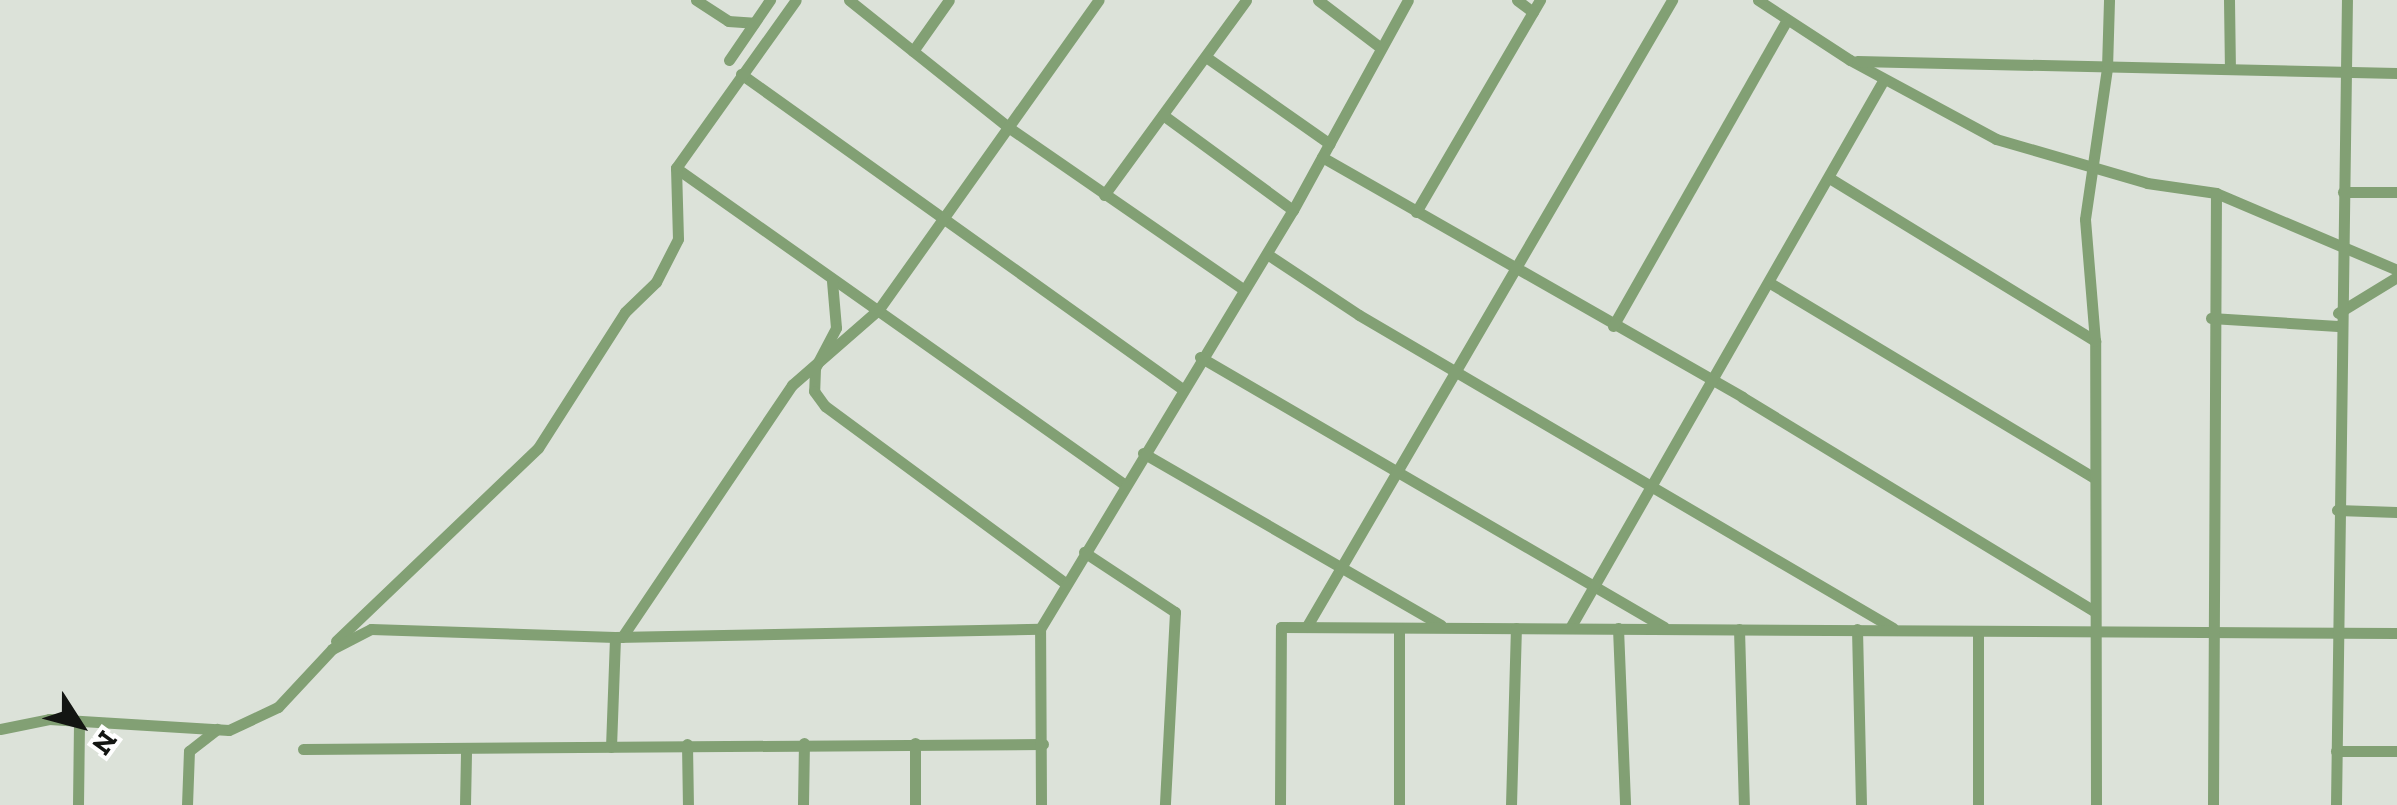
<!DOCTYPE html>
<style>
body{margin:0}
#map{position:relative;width:2397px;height:805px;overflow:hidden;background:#dce2d9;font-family:"Zilla Slab",serif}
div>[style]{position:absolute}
.minor>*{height:11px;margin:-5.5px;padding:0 5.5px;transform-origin:5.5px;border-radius:5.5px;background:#82a074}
span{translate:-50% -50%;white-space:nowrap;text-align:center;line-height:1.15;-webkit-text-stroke:8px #fff;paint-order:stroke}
.north{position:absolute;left:30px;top:675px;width:100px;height:100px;-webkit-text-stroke:8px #fff;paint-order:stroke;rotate:126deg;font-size:28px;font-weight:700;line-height:40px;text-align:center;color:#131512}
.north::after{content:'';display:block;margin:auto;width:35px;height:45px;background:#131512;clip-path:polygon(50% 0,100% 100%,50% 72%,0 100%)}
</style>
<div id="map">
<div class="minor">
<div style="left:696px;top:0;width:38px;rotate:33deg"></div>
<div style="left:728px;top:21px;width:26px;rotate:4deg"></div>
<div style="left:849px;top:0;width:203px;rotate:38.6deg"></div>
<div style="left:1008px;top:127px;width:285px;rotate:34.6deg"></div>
<div style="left:1318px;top:0;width:79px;rotate:37.3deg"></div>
<div style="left:1517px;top:0;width:20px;rotate:37deg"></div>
<div style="left:1758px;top:0;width:110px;rotate:33.1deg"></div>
<div style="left:1850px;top:60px;width:166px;rotate:28.4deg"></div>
<div style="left:1996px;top:139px;width:157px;rotate:16.2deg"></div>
<div style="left:2147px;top:183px;width:70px;rotate:8.2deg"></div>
<div style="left:2216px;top:193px;width:197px;rotate:23deg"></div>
<div style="left:2229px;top:0;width:69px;rotate:89.2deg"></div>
<div style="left:913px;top:51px;width:62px;rotate:-54.8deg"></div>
<div style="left:1206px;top:57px;width:151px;rotate:35.1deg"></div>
<div style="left:729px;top:60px;width:73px;rotate:-55.7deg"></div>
<div style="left:1857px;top:61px;width:540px;rotate:1.27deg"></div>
<div style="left:741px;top:74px;width:541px;rotate:35.51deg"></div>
<div style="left:1163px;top:115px;width:161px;rotate:36.2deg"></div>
<div style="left:1322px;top:157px;width:484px;rotate:29.7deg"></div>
<div style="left:1742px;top:397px;width:411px;rotate:31.3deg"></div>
<div style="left:676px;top:168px;width:548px;rotate:35.2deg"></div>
<div style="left:1831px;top:179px;width:310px;rotate:31.5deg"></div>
<div style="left:2343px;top:192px;width:54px"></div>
<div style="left:1104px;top:195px;width:241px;rotate:-53.9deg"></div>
<div style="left:1416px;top:212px;width:246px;rotate:-59.7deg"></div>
<div style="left:1267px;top:254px;width:110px;rotate:33.5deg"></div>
<div style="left:1359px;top:315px;width:619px;rotate:30.38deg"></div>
<div style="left:832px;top:281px;width:47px;rotate:85.1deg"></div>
<div style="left:836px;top:328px;width:45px;rotate:117.7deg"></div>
<div style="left:815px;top:368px;width:23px;rotate:92deg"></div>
<div style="left:814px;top:391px;width:19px;rotate:54deg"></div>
<div style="left:825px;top:406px;width:300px;rotate:36.4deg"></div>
<div style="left:1770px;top:283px;width:377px;rotate:31deg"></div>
<div style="left:2338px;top:313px;width:69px;rotate:-31.4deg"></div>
<div style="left:2211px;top:318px;width:127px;rotate:3.6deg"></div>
<div style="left:1613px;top:326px;width:350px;rotate:-60.4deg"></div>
<div style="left:1200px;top:357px;width:537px;rotate:30.19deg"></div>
<div style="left:1143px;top:453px;width:344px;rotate:30deg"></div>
<div style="left:2337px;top:510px;width:60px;rotate:1.9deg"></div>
<div style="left:1084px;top:552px;width:109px;rotate:33.4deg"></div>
<div style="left:1175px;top:612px;width:193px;rotate:93deg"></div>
<div style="left:1307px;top:626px;width:725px;rotate:-59.75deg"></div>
<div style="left:1570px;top:628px;width:632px;rotate:-60.23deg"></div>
<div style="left:1618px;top:628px;width:177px;rotate:87.7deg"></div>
<div style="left:1739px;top:629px;width:176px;rotate:88.4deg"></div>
<div style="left:1857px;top:629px;width:176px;rotate:88.7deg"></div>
<div style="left:1978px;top:635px;width:170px;rotate:90deg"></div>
<div style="left:622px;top:637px;width:304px;rotate:-56deg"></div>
<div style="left:792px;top:385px;width:116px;rotate:-41.1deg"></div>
<div style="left:879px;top:309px;width:379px;rotate:-54.6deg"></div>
<div style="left:336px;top:641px;width:279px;rotate:-43.7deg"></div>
<div style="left:538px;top:448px;width:161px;rotate:-57.4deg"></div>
<div style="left:625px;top:312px;width:43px;rotate:-44.1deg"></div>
<div style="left:656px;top:282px;width:48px;rotate:-62.9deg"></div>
<div style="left:678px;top:239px;width:71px;rotate:-91.6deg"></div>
<div style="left:676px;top:168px;width:206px;rotate:-54.5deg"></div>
<div style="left:0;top:729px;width:50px;rotate:-11.5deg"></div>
<div style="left:49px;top:719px;width:180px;rotate:3.5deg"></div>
<div style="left:229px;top:730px;width:54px;rotate:-25.1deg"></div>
<div style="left:278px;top:707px;width:79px;rotate:-47deg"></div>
<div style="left:332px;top:649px;width:44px;rotate:-27.1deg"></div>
<div style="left:371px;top:629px;width:244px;rotate:1.9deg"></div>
<div style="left:615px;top:637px;width:425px;rotate:-1.1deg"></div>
<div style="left:687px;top:744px;width:61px;rotate:89.1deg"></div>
<div style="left:611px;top:747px;width:110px;rotate:-87.9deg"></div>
<div style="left:303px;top:749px;width:740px;rotate:-0.39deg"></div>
<div style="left:2336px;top:751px;width:61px"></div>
<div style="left:78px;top:805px;width:84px;rotate:-89.3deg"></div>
<div style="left:187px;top:805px;width:54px;rotate:-87.9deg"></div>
<div style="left:189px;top:751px;width:36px;rotate:-38deg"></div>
<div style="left:465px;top:805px;width:52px;rotate:-88.9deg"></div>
<div style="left:803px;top:805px;width:62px;rotate:-89.1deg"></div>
<div style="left:915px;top:805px;width:62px;rotate:-90deg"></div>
<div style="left:1041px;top:805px;width:176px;rotate:-90.3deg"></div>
<div style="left:1040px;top:629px;width:489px;rotate:-58.9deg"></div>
<div style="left:1293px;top:210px;width:239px;rotate:-61.3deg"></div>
<div style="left:1280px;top:805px;width:178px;rotate:-89.7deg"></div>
<div style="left:1281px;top:627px;width:1116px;rotate:0.31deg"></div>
<div style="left:1399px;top:805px;width:177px;rotate:-90deg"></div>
<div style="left:1511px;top:805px;width:177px;rotate:-88.4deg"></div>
<div style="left:2096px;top:805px;width:464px;rotate:-90.1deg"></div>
<div style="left:2095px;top:341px;width:122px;rotate:-94.7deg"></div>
<div style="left:2085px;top:219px;width:153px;rotate:-81.7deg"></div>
<div style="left:2107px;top:68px;width:68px;rotate:-88.3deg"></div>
<div style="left:2213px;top:805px;width:612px;rotate:-89.72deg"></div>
<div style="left:2336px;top:805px;width:805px;rotate:-89.22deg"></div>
</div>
<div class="north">N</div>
</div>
